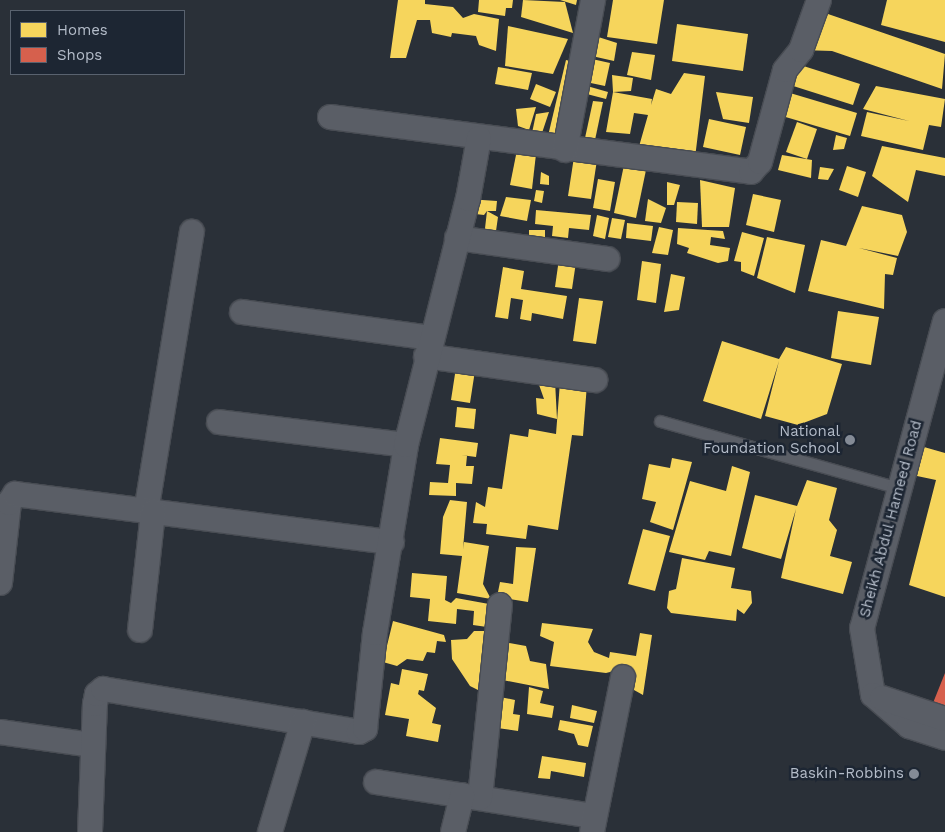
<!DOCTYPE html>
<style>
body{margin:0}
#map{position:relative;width:945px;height:832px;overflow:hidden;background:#2a3038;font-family:"Work Sans",sans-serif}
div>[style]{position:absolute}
.homes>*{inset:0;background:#f6d55c}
.shops>*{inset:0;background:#d6604d}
.roads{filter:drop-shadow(1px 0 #484c53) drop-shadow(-1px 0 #484c53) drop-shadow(0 1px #484c53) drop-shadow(0 -1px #484c53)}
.lane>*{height:11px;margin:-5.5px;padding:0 5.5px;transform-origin:5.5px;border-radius:5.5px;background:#5a5e66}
.street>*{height:24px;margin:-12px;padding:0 12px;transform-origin:12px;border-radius:12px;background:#5a5e66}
.dots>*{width:14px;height:14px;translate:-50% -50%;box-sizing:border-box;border:2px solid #1d2633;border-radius:50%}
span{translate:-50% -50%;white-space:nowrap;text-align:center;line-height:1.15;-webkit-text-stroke:5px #1d2633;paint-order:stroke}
.poi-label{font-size:15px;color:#b4bcc9}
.right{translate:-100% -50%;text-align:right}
.street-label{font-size:15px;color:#b4bcc9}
.legend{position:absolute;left:10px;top:10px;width:175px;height:65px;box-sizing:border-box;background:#1d2633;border:1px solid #59626f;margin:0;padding:6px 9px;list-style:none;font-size:15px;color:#b4bcc9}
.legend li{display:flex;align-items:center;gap:10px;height:25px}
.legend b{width:25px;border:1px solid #59626f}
</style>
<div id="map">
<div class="homes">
<div style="clip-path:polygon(398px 0,425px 0,425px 4px,453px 7px,463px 18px,474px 14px,499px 19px,496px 51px,479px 45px,476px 36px,452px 33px,451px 37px,432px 33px,430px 20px,417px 20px,406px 58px,390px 58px)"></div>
<div style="clip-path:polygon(479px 0,513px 0,512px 8px,506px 8px,505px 16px,478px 12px)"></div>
<div style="clip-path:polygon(523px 0,565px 2px,573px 33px,521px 17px)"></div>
<div style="clip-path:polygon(560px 0,577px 0,576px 5px)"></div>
<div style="clip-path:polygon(613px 0,664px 0,657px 44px,607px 37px)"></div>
<div style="clip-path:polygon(887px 0,945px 0,945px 42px,881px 25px)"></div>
<div style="clip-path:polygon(828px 14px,945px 54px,942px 89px,832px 51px,801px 50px)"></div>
<div style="clip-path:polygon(677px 24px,748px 34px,743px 71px,672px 61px)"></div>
<div style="clip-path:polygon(508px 26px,568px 39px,553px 74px,505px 66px)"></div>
<div style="clip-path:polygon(589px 34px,617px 43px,614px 61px,583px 54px)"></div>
<div style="clip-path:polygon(632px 52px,655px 55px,651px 80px,627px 75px)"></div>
<div style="clip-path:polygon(592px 59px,610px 63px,605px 86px,586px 82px)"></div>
<div style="clip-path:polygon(566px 60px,578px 63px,560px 139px,548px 136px)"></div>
<div style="clip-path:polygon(794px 63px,860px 84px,853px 105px,787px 84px)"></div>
<div style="clip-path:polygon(498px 67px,532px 73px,528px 90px,495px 84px)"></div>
<div style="clip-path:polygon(684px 73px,705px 76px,695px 158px,638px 150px,648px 115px,634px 113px,630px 134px,606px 132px,613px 92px,612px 75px,633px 78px,631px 91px,613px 92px,652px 99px,651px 105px,656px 89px,671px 94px)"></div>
<div style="clip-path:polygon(536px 84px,556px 92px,550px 107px,530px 99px)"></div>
<div style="clip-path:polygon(587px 86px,608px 92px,606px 99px,583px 93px)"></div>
<div style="clip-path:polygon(876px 86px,945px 99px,941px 127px,929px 125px,923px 150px,861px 136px,867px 112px,909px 121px,863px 109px)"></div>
<div style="clip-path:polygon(780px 90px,857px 113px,850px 136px,772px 113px)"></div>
<div style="clip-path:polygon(716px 92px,753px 97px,749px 123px,723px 119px)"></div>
<div style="clip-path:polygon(593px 101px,603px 102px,595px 140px,585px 138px)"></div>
<div style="clip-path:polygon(536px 107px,529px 130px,518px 126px,516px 109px)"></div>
<div style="clip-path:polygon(549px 112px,542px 133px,532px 133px,536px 114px)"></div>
<div style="clip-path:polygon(709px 119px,746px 127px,740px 155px,703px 147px)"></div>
<div style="clip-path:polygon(797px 122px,817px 129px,807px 159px,786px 152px)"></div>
<div style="clip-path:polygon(836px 135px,847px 138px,844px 149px,833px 150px)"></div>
<div style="clip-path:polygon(882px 146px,945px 158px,945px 176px,916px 170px,908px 202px,872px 176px)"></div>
<div style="clip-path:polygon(517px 150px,536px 154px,532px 189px,510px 185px)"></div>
<div style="clip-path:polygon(782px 155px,812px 160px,811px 178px,778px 170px)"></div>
<div style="clip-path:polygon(574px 157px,597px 160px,591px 199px,568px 196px)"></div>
<div style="clip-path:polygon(624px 165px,646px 170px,636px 218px,614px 213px)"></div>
<div style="clip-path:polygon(847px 166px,866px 172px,858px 197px,839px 190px)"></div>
<div style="clip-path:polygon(820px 167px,834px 169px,828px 180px,818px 179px)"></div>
<div style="clip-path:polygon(541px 172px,549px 176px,549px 185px,540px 184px)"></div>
<div style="clip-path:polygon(598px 179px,615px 182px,610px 211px,593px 208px)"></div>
<div style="clip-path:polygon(700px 180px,735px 188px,729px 227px,702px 227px)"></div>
<div style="clip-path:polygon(667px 182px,680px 185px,674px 205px,667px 205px)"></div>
<div style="clip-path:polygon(536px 190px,544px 191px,542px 203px,534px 201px)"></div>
<div style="clip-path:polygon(753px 194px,781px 200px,774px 232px,746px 225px)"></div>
<div style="clip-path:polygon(506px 197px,531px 200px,527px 221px,500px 216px)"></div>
<div style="clip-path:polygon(468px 199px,497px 201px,496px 211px,487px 211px,498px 217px,495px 238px,484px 237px,487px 211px,484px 215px,467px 213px)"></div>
<div style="clip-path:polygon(648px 199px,666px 208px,661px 223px,645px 221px)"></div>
<div style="clip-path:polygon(677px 202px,698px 203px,697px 224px,676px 222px)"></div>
<div style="clip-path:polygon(862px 206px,902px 215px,907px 232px,898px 256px,859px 248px,897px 258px,893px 275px,885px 274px,884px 309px,808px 291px,821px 240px,846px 246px)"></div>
<div style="clip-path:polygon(536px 210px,591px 215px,589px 230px,569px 228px,568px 238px,552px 236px,553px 226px,535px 224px)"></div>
<div style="clip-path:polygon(597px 215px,609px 218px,605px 239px,593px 236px)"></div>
<div style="clip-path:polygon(612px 218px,625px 220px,621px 239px,608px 237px)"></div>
<div style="clip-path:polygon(627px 223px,653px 226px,651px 241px,626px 238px)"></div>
<div style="clip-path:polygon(659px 227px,673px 230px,668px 255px,652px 253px)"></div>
<div style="clip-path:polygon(678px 228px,723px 231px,725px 239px,711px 237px,710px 245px,730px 248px,728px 261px,718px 263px,687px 253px,689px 248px,677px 244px)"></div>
<div style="clip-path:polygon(529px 230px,545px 230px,545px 240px,529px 243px)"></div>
<div style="clip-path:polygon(742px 232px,764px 238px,754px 276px,741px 271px,741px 262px,734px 261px)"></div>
<div style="clip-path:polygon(767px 237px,805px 245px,795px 293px,757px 278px)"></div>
<div style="clip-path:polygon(559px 259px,576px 262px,572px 289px,555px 287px)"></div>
<div style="clip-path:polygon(642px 261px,661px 264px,656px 303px,637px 300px)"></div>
<div style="clip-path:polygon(503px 267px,524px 271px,521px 289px,567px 296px,563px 319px,532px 313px,531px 321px,520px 319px,523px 300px,511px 298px,508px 319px,495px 317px)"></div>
<div style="clip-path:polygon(671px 274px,685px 277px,679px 310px,664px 312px)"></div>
<div style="clip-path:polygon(579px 298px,603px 301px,596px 344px,573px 341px)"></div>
<div style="clip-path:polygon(838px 311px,879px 317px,871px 365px,831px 358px)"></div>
<div style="clip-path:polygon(722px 341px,779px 359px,786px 347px,842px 364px,827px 414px,798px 425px,765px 416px,779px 361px,761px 419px,703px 401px)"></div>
<div style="clip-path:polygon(457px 361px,476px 364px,470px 403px,451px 400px)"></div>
<div style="clip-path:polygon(555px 381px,557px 419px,537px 414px,536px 398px,544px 399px,538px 382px)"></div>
<div style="clip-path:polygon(560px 382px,587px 384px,583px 436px,572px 435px,558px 530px,528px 525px,526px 539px,486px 534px,487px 524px,473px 523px,476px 502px,485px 507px,488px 487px,502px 489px,510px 434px,528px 437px,529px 429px,556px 434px)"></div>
<div style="clip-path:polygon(457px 407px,476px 409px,474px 429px,455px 427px)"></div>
<div style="clip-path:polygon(440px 438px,478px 443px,476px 457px,461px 455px,467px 456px,466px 466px,474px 466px,472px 484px,456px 483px,456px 496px,429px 495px,430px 482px,448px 483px,450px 465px,436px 464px)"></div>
<div style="clip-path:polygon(924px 447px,945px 453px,945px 597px,909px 585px,936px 480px,917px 476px)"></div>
<div style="clip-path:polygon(672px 458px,692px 462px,673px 530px,650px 522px,656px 502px,642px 499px,649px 464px,670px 468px)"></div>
<div style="clip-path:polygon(732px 466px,750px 472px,731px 556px,709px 551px,705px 560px,669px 552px,690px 481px,726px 491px)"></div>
<div style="clip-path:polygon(807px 480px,837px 488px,829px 520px,837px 530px,830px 556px,852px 562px,843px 594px,781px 578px,796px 509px,781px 559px,742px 548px,755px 495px,797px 506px)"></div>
<div style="clip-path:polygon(450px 500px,467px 502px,463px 549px,464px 542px,489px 546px,483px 584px,491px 599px,457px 593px,462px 556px,440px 554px,443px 517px)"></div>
<div style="clip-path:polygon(643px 529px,670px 536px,655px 591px,628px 584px)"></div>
<div style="clip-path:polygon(516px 547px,536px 548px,528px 602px,497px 597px,500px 582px,513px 584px)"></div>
<div style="clip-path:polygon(682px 558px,735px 568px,731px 588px,751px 591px,752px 603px,744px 614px,737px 609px,736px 621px,671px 613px,667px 608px,669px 591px,676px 589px)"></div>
<div style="clip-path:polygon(412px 573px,447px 576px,445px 600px,451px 603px,456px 598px,489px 604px,487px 627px,473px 625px,474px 611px,457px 609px,456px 624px,428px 621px,430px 599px,410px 597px)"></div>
<div style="clip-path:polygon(393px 621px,444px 635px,446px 642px,437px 641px,435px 653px,427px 652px,423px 661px,407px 659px,397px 666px,383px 662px)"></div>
<div style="clip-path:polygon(542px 623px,593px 629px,588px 642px,594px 652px,609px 658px,610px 652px,636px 656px,640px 633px,652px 635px,643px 695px,634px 690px,635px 673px,616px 678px,614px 671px,606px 673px,550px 666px,554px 642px,540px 636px)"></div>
<div style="clip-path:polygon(474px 631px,485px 631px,484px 693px,470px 686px,452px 659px,451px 640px,467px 639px)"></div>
<div style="clip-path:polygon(499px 641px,526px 646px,530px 661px,546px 664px,549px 689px,492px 678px)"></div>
<div style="clip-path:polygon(402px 669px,428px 674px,424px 691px,419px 690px,418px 694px,436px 708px,432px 723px,441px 725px,438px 742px,406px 736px,409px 719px,385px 715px,391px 683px,399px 685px)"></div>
<div style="clip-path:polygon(529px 687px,543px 691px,540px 703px,554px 706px,552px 718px,527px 714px)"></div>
<div style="clip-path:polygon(495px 696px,515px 700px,513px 714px,520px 715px,518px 731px,490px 727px)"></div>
<div style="clip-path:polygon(572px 705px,597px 711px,594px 723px,570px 718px)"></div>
<div style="clip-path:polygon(560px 720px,593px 726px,588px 747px,578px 745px,574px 734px,558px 730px)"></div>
<div style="clip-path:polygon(542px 756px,586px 763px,584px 777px,551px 771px,550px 779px,538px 778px)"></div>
</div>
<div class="shops">
<div style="clip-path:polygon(945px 673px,945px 713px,931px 708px)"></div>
</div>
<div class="roads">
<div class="lane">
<div style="left:660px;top:421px;width:247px;rotate:15.7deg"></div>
</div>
<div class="street">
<div style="left:330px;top:117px;width:425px;rotate:7.4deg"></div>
<div style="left:751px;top:172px;width:13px;rotate:-48deg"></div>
<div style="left:760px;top:162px;width:95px;rotate:-74.8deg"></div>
<div style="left:785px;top:70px;width:26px;rotate:-51deg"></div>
<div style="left:801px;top:50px;width:53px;rotate:-70.2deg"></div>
<div style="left:565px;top:150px;width:153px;rotate:-79.4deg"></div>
<div style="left:457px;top:238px;width:152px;rotate:7.9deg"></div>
<div style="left:242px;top:312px;width:191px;rotate:7.8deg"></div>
<div style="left:945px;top:321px;width:318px;rotate:105.1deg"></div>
<div style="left:862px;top:628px;width:68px;rotate:80.7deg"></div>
<div style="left:873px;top:695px;width:48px;rotate:40.7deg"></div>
<div style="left:909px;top:726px;width:38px;rotate:18deg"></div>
<div style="left:426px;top:356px;width:171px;rotate:8.1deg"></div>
<div style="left:219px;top:422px;width:188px;rotate:7deg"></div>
<div style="left:146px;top:512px;width:284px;rotate:-80.7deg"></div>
<div style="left:0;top:583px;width:81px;rotate:-83.6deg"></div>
<div style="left:9px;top:503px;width:11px;rotate:-56deg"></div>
<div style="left:15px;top:494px;width:380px;rotate:7.3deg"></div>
<div style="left:140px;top:630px;width:119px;rotate:-83.7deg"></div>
<div style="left:882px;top:698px;width:66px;rotate:18.4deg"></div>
<div style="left:0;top:732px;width:94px;rotate:8deg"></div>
<div style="left:376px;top:782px;width:221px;rotate:8.9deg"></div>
<div style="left:480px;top:798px;width:194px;rotate:-84.1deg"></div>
<div style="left:90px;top:832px;width:128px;rotate:-87.8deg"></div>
<div style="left:95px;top:704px;width:10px;rotate:-79deg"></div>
<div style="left:97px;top:694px;width:8px;rotate:-40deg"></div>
<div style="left:103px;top:689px;width:260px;rotate:9.5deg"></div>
<div style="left:359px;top:732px;width:7px;rotate:-27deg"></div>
<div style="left:365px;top:729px;width:97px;rotate:-84.1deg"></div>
<div style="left:375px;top:633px;width:191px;rotate:-80.6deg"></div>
<div style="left:406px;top:445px;width:254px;rotate:-75.9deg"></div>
<div style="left:468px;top:199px;width:62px;rotate:-79.8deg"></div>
<div style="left:270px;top:832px;width:115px;rotate:-73.3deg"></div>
<div style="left:453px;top:832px;width:38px;rotate:-76deg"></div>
<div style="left:592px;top:832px;width:158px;rotate:-78.7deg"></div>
</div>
</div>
<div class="dots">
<div style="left:850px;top:440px;background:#848b96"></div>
<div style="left:914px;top:774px;background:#848b96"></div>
</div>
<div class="poi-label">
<span class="right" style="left:840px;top:440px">National<br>Foundation School</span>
<span class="right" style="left:904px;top:774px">Baskin-Robbins</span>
</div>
<div class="street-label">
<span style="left:891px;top:519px;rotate:-75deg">Sheikh Abdul Hameed Road</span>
</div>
<ul class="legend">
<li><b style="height:14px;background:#f6d55c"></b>Homes</li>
<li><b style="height:14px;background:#d6604d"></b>Shops</li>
</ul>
</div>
